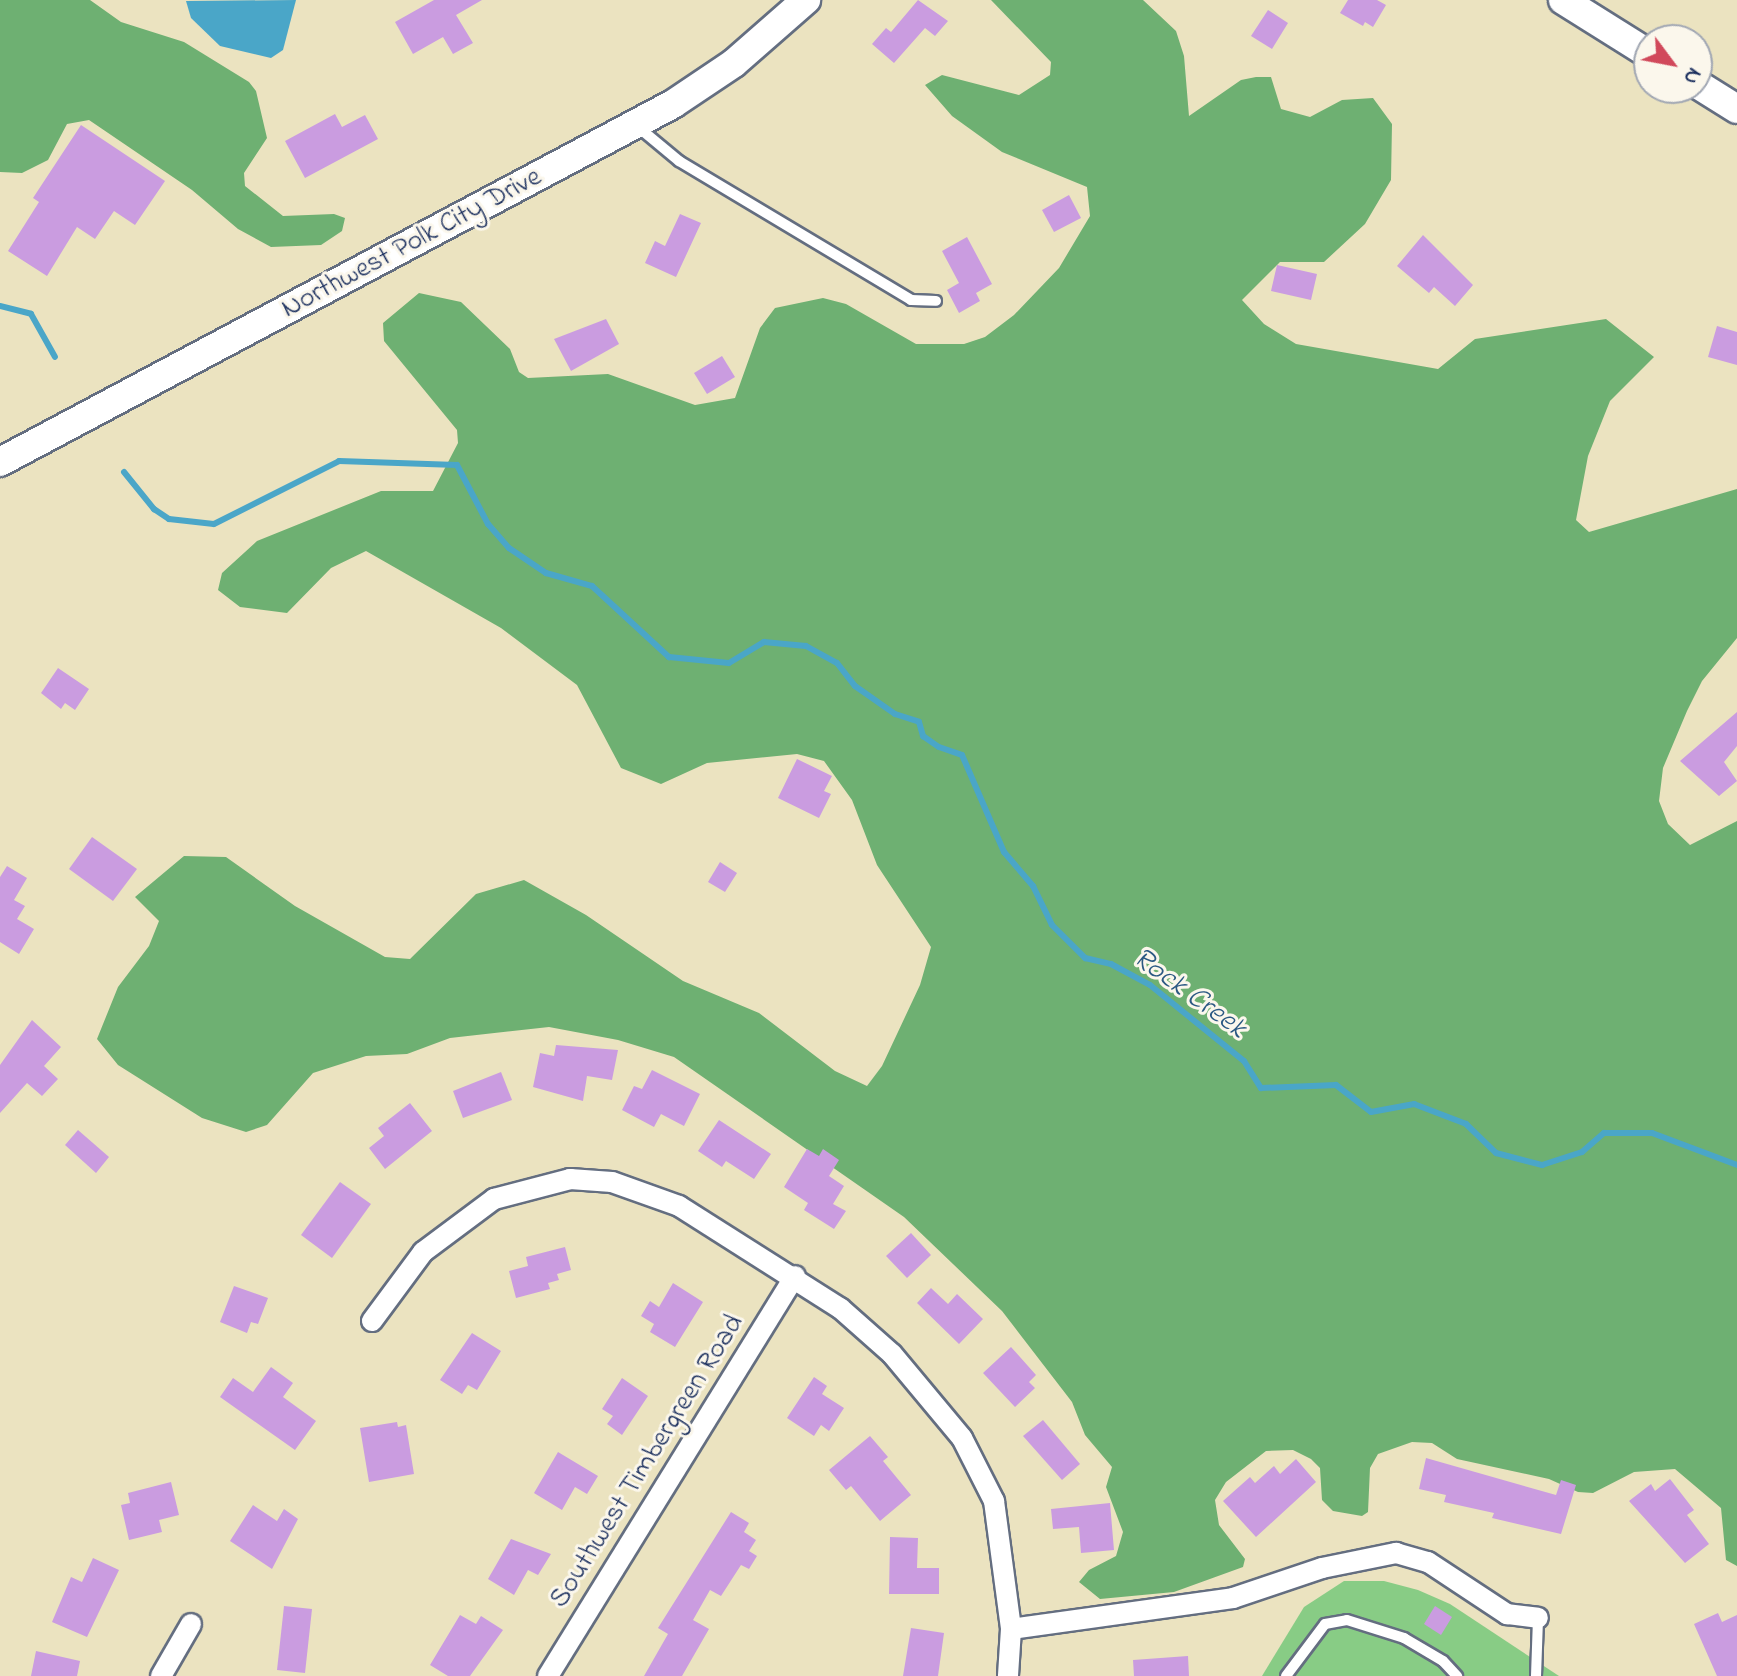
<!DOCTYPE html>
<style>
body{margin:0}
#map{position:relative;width:1737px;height:1676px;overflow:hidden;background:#ebe3c0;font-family:"Indie Flower",sans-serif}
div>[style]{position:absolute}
.green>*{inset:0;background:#88cc85}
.forest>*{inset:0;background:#6eb072}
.water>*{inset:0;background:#4aa6c8}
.stream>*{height:6px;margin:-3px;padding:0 3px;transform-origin:3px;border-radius:3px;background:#4aa6c8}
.building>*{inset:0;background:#ca9ce0}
.roads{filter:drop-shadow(2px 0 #646e80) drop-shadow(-2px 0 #646e80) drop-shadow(0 2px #646e80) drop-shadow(0 -2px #646e80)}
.lane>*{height:10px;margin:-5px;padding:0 5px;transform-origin:5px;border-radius:5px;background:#fff}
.street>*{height:20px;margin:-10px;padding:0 10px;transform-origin:10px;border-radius:10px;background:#fff}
.secondary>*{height:28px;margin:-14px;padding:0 14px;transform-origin:14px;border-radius:14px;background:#fff}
span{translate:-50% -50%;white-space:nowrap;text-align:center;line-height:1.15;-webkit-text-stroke:6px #fbf7ec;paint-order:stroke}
.street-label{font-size:28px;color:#1b2f5e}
.water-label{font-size:30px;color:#2b5983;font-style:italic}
.north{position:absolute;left:1633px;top:24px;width:80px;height:80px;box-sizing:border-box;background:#fbf7ec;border:2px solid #a1a7b3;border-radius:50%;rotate:122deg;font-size:22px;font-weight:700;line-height:32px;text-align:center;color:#1b2f5e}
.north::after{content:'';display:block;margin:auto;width:28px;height:36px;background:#d1495b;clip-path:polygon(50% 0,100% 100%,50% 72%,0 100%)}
</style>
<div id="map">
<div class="green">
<div style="clip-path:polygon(1344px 1581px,1384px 1581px,1418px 1590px,1450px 1604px,1559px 1676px,1262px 1676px,1304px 1607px)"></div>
</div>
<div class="forest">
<div style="clip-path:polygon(0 0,90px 0,121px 22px,184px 42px,249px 82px,256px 91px,267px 138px,244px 173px,245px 186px,283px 216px,334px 214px,345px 218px,342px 231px,321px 245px,271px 247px,238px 229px,192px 190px,89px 120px,67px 124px,48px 160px,22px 173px,0 172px)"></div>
<div style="clip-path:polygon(991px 0,1143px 0,1176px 31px,1184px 56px,1189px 116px,1241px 80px,1256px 77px,1271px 77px,1281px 109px,1310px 117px,1342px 100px,1373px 98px,1392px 124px,1391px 180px,1365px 224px,1324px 262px,1280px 262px,1242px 300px,1264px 324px,1296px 344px,1438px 369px,1475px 339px,1606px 319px,1654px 357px,1610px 401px,1588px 456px,1576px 520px,1589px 532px,1737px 489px,1737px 638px,1702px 681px,1687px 711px,1663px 768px,1659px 801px,1668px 824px,1690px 845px,1737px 821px,1737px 1566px,1726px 1560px,1721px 1508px,1675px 1469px,1634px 1472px,1593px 1493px,1578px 1492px,1549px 1479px,1457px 1459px,1432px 1443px,1412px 1442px,1378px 1454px,1370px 1468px,1368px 1512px,1362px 1516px,1333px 1511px,1322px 1500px,1320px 1468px,1311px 1459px,1293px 1450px,1266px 1451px,1226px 1482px,1215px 1500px,1219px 1525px,1245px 1559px,1243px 1567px,1174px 1592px,1100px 1599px,1079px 1582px,1089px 1570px,1116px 1556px,1123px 1532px,1106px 1487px,1112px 1467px,1085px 1435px,1072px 1402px,1002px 1311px,904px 1217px,674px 1057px,618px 1040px,549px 1027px,450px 1038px,407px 1054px,366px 1056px,313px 1073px,267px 1125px,246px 1132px,202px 1118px,118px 1065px,97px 1039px,118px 987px,149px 946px,159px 921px,135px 897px,184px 856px,226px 857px,295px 906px,385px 957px,410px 959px,476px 894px,524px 880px,586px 915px,683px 981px,759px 1013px,835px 1071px,867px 1086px,882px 1066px,920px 985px,931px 947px,877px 865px,852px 800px,824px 761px,797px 754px,707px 763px,661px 784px,621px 768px,577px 685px,501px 628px,366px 551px,331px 568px,287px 613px,240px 607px,218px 590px,222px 573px,257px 541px,381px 491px,433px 491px,458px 443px,457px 430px,384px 341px,383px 323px,419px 293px,461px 302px,510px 349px,519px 372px,528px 378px,608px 374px,695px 405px,735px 398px,760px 328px,775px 308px,823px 298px,846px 304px,916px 344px,964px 344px,985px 337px,1014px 315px,1059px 268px,1090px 216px,1087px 187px,1002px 152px,952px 116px,925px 85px,942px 75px,1019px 95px,1050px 75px,1051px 62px)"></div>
</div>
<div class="water">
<div style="clip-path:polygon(296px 0,283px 50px,271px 58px,220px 46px,191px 18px,186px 1px)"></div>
</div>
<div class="stream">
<div style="left:0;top:306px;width:32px;rotate:14deg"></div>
<div style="left:31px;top:314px;width:49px;rotate:60.8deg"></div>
<div style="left:124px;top:472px;width:48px;rotate:51deg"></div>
<div style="left:154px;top:509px;width:18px;rotate:34deg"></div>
<div style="left:169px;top:519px;width:45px;rotate:6.3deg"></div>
<div style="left:214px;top:524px;width:140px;rotate:-26.7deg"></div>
<div style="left:339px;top:461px;width:118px;rotate:1.9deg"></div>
<div style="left:457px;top:465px;width:67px;rotate:62.3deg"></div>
<div style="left:488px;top:524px;width:32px;rotate:49deg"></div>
<div style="left:509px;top:548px;width:45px;rotate:34deg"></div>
<div style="left:546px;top:573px;width:48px;rotate:15.8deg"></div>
<div style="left:592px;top:586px;width:105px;rotate:42.7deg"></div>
<div style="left:669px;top:657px;width:60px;rotate:5.7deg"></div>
<div style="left:729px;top:663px;width:41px;rotate:-31deg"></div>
<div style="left:764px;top:642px;width:42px;rotate:5.4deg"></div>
<div style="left:806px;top:646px;width:35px;rotate:29deg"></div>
<div style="left:837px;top:663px;width:29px;rotate:52deg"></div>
<div style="left:855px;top:686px;width:49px;rotate:35deg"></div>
<div style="left:895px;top:714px;width:25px;rotate:18deg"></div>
<div style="left:919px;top:722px;width:15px;rotate:74deg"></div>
<div style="left:923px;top:736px;width:19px;rotate:35deg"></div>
<div style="left:939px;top:747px;width:24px;rotate:19deg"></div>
<div style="left:962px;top:755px;width:106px;rotate:66.6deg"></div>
<div style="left:1004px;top:852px;width:45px;rotate:49.5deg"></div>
<div style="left:1033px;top:886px;width:43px;rotate:64deg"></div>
<div style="left:1052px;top:925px;width:47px;rotate:45deg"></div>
<div style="left:1085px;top:958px;width:27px;rotate:13deg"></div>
<div style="left:1111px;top:964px;width:44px;rotate:28.3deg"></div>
<div style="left:1150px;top:985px;width:121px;rotate:39deg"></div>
<div style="left:1244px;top:1061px;width:32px;rotate:58deg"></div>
<div style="left:1261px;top:1088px;width:75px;rotate:-2.3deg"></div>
<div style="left:1336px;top:1085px;width:44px;rotate:37.6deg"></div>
<div style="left:1371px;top:1112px;width:44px;rotate:-10.5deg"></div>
<div style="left:1414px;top:1104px;width:56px;rotate:21deg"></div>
<div style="left:1466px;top:1124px;width:42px;rotate:44deg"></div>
<div style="left:1496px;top:1153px;width:48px;rotate:14.6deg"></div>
<div style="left:1542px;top:1165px;width:42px;rotate:-18deg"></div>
<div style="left:1582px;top:1152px;width:29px;rotate:-41deg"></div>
<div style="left:1604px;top:1133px;width:48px"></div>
<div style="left:1652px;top:1133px;width:91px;rotate:20.6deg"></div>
</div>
<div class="building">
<div style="clip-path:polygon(434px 0,482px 0,456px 15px,473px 43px,453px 54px,443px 37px,413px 54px,395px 22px)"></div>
<div style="clip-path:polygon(918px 0,948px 21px,935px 36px,925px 28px,894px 63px,872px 44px,886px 28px,891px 32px)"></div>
<div style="clip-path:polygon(1348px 0,1377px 0,1386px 5px,1373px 27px,1365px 22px,1363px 26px,1340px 13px)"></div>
<div style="clip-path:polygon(1268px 10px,1288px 23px,1272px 49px,1251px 36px)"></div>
<div style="clip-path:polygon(335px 114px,342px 127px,365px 115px,378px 139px,305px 178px,285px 141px)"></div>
<div style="clip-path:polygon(81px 125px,165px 181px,135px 225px,114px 211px,95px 239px,77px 227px,47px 276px,8px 251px,39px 202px,33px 198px)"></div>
<div style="clip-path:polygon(1069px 195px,1081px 218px,1054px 232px,1042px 210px)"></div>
<div style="clip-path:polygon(680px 214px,701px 223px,676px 277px,645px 263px,655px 241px,665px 246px)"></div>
<div style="clip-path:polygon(1423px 235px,1473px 285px,1455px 306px,1434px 287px,1429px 293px,1397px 266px)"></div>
<div style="clip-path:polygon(967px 237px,992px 284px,976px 293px,980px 301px,959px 313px,947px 290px,959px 283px,942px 251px)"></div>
<div style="clip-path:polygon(1277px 265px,1317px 274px,1311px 300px,1271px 291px)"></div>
<div style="clip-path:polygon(606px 319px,619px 344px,571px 371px,554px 339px)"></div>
<div style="clip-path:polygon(1717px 326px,1737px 332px,1737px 365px,1708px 357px)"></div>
<div style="clip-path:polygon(722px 356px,735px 377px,707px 394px,694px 373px)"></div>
<div style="clip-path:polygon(58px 668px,89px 689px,75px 710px,65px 703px,61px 709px,41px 693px)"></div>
<div style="clip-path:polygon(1737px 712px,1737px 746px,1724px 762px,1737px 781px,1719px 796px,1680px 761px)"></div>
<div style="clip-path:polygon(797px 759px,832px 776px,824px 791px,831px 794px,819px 818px,778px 798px)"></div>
<div style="clip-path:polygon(92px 837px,137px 869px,113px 901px,69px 869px)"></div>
<div style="clip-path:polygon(720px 862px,737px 873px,725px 892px,708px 882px)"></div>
<div style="clip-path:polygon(7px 866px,27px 878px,14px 900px,25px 906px,17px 919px,34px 929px,19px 954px,0 942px,0 877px)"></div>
<div style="clip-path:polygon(32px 1020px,61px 1047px,44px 1066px,58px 1079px,42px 1096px,27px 1083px,0 1113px,0 1065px)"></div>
<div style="clip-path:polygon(556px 1045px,618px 1050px,612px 1080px,587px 1076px,583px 1101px,533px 1087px,540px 1053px,554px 1056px)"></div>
<div style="clip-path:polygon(652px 1070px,700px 1094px,684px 1126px,661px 1114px,654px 1127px,622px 1110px,634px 1086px,642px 1089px)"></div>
<div style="clip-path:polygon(501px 1072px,512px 1100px,463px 1118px,453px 1091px)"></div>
<div style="clip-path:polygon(410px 1103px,432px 1131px,385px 1169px,369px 1148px,384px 1136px,378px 1128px)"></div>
<div style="clip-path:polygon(719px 1120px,771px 1154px,754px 1179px,726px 1161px,722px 1167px,698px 1151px)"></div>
<div style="clip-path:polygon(78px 1130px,109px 1157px,96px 1173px,65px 1145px)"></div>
<div style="clip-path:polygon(807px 1149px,819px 1156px,823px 1149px,839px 1160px,829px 1176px,844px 1186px,833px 1204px,846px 1211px,834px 1229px,804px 1210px,808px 1203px,784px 1187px)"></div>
<div style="clip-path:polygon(340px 1182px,371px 1204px,332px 1258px,301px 1235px)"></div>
<div style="clip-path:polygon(911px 1233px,931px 1255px,907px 1278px,886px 1256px)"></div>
<div style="clip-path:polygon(565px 1247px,571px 1270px,557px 1274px,559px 1280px,548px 1283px,550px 1289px,516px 1298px,509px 1271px,528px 1266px,526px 1257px)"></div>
<div style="clip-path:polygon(673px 1283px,703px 1302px,675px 1347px,650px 1332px,654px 1324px,641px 1316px,650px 1301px,659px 1307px)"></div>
<div style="clip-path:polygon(234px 1286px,268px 1298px,258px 1324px,251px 1322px,247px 1333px,220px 1322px)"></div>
<div style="clip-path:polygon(931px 1288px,948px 1304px,957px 1294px,983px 1319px,959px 1344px,917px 1303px)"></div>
<div style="clip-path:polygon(472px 1333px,501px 1351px,477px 1390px,468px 1385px,462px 1394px,440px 1380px)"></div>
<div style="clip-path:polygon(1011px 1347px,1036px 1375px,1029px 1382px,1035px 1388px,1015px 1407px,983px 1373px)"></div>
<div style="clip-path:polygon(271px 1367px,293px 1383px,283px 1397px,316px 1421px,295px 1450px,220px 1397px,233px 1378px,253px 1392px)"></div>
<div style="clip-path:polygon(814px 1377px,827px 1386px,822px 1394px,844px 1408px,829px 1431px,821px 1425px,814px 1436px,787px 1418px)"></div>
<div style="clip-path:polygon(622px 1378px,648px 1396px,622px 1435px,607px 1424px,613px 1416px,602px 1409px)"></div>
<div style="clip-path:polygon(1043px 1420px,1080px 1464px,1062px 1480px,1023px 1436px)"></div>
<div style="clip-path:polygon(397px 1422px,398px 1427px,406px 1425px,414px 1474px,369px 1482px,360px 1428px)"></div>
<div style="clip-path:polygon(870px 1436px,888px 1457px,883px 1461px,911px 1495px,880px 1521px,851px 1486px,846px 1490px,829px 1470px)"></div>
<div style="clip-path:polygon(558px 1452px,598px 1476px,587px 1494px,575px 1487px,562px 1510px,534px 1493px)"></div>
<div style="clip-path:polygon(1426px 1458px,1556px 1495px,1561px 1480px,1576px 1485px,1561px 1534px,1492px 1518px,1494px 1513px,1444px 1502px,1446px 1495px,1419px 1489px)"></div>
<div style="clip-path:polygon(1296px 1459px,1316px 1482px,1256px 1537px,1223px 1501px,1250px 1477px,1255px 1483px,1274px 1466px,1280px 1474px)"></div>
<div style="clip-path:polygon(1670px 1479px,1694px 1510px,1687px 1515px,1709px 1544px,1685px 1563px,1629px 1501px,1651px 1484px,1655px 1491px)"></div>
<div style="clip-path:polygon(171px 1482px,179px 1515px,159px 1520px,162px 1532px,129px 1540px,121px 1505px,130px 1503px,128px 1493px)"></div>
<div style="clip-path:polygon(1110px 1503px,1114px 1550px,1081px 1553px,1079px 1527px,1053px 1529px,1051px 1509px)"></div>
<div style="clip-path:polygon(253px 1505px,277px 1521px,284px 1509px,298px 1519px,272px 1569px,230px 1541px)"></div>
<div style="clip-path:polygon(731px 1512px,749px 1523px,744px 1532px,756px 1540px,749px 1551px,757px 1556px,749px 1569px,741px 1565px,721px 1596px,710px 1590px,693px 1620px,709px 1629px,682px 1676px,644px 1676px,668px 1634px,658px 1628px)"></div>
<div style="clip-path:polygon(890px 1537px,918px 1538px,917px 1568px,939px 1568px,939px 1594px,889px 1594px)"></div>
<div style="clip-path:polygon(511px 1539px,551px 1554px,538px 1575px,528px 1570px,514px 1595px,488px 1579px)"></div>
<div style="clip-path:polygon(93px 1558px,119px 1570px,87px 1637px,52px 1622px,71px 1577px,82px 1582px)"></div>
<div style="clip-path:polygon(284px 1606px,312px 1609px,305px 1673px,277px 1670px)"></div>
<div style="clip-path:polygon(1435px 1606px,1452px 1617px,1441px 1635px,1424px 1624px)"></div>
<div style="clip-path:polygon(1718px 1613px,1722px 1622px,1737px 1615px,1737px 1676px,1717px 1676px,1694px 1624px)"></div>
<div style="clip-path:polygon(460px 1615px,476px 1624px,481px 1616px,503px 1630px,470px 1676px,448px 1676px,430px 1665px)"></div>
<div style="clip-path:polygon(911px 1628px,944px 1633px,938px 1676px,903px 1676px)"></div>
<div style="clip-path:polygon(36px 1651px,80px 1661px,77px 1676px,31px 1676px)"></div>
<div style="clip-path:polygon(1188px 1656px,1189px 1676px,1134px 1676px,1133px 1660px)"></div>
</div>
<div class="roads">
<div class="lane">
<div style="left:637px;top:126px;width:55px;rotate:39.8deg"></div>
<div style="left:679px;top:161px;width:270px;rotate:30.9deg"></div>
<div style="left:911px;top:300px;width:25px;rotate:2deg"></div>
<div style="left:1286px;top:1676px;width:65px;rotate:-53.1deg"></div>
<div style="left:1325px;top:1624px;width:22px;rotate:-10deg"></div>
<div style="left:1347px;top:1620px;width:60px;rotate:17.5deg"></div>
<div style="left:1404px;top:1638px;width:45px;rotate:30.5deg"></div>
<div style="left:1443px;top:1661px;width:21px;rotate:47deg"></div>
<div style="left:1536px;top:1676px;width:58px;rotate:-88deg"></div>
</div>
<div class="street">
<div style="left:372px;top:1321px;width:86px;rotate:-53.5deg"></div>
<div style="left:423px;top:1252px;width:89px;rotate:-36.7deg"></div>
<div style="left:494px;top:1199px;width:79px;rotate:-14.7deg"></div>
<div style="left:570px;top:1179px;width:42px;rotate:4.1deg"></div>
<div style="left:612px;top:1182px;width:71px;rotate:19.7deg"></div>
<div style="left:679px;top:1206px;width:191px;rotate:32.4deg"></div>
<div style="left:840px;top:1308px;width:69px;rotate:41.5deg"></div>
<div style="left:892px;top:1354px;width:109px;rotate:50.2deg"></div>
<div style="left:962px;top:1438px;width:71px;rotate:63.1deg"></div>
<div style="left:994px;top:1501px;width:129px;rotate:82.4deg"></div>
<div style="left:1011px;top:1629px;width:47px;rotate:93.7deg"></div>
<div style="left:1011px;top:1629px;width:224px;rotate:-7.9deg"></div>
<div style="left:1233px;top:1598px;width:94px;rotate:-18.6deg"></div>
<div style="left:1322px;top:1568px;width:76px;rotate:-11.5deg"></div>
<div style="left:1396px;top:1553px;width:33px;rotate:16deg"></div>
<div style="left:1428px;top:1562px;width:95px;rotate:33.4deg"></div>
<div style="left:1507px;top:1614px;width:31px;rotate:7deg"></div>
<div style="left:161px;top:1676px;width:60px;rotate:-60deg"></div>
<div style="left:548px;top:1676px;width:470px;rotate:-58.3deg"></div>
</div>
<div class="secondary">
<div style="left:1563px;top:0;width:102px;rotate:32.1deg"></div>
<div style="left:1697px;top:84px;width:47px;rotate:32deg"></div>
<div style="left:0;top:462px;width:762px;rotate:-28.01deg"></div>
<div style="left:673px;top:104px;width:73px;rotate:-33.9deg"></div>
<div style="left:734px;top:63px;width:96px;rotate:-41.2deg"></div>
</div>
</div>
<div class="street-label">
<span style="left:412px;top:244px;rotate:-28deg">Northwest Polk City Drive</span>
<span style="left:648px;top:1462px;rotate:-58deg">Southwest Timbergreen Road</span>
</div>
<div class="water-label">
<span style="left:1189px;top:994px;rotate:36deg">Rock Creek</span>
</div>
<div class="north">N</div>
</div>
